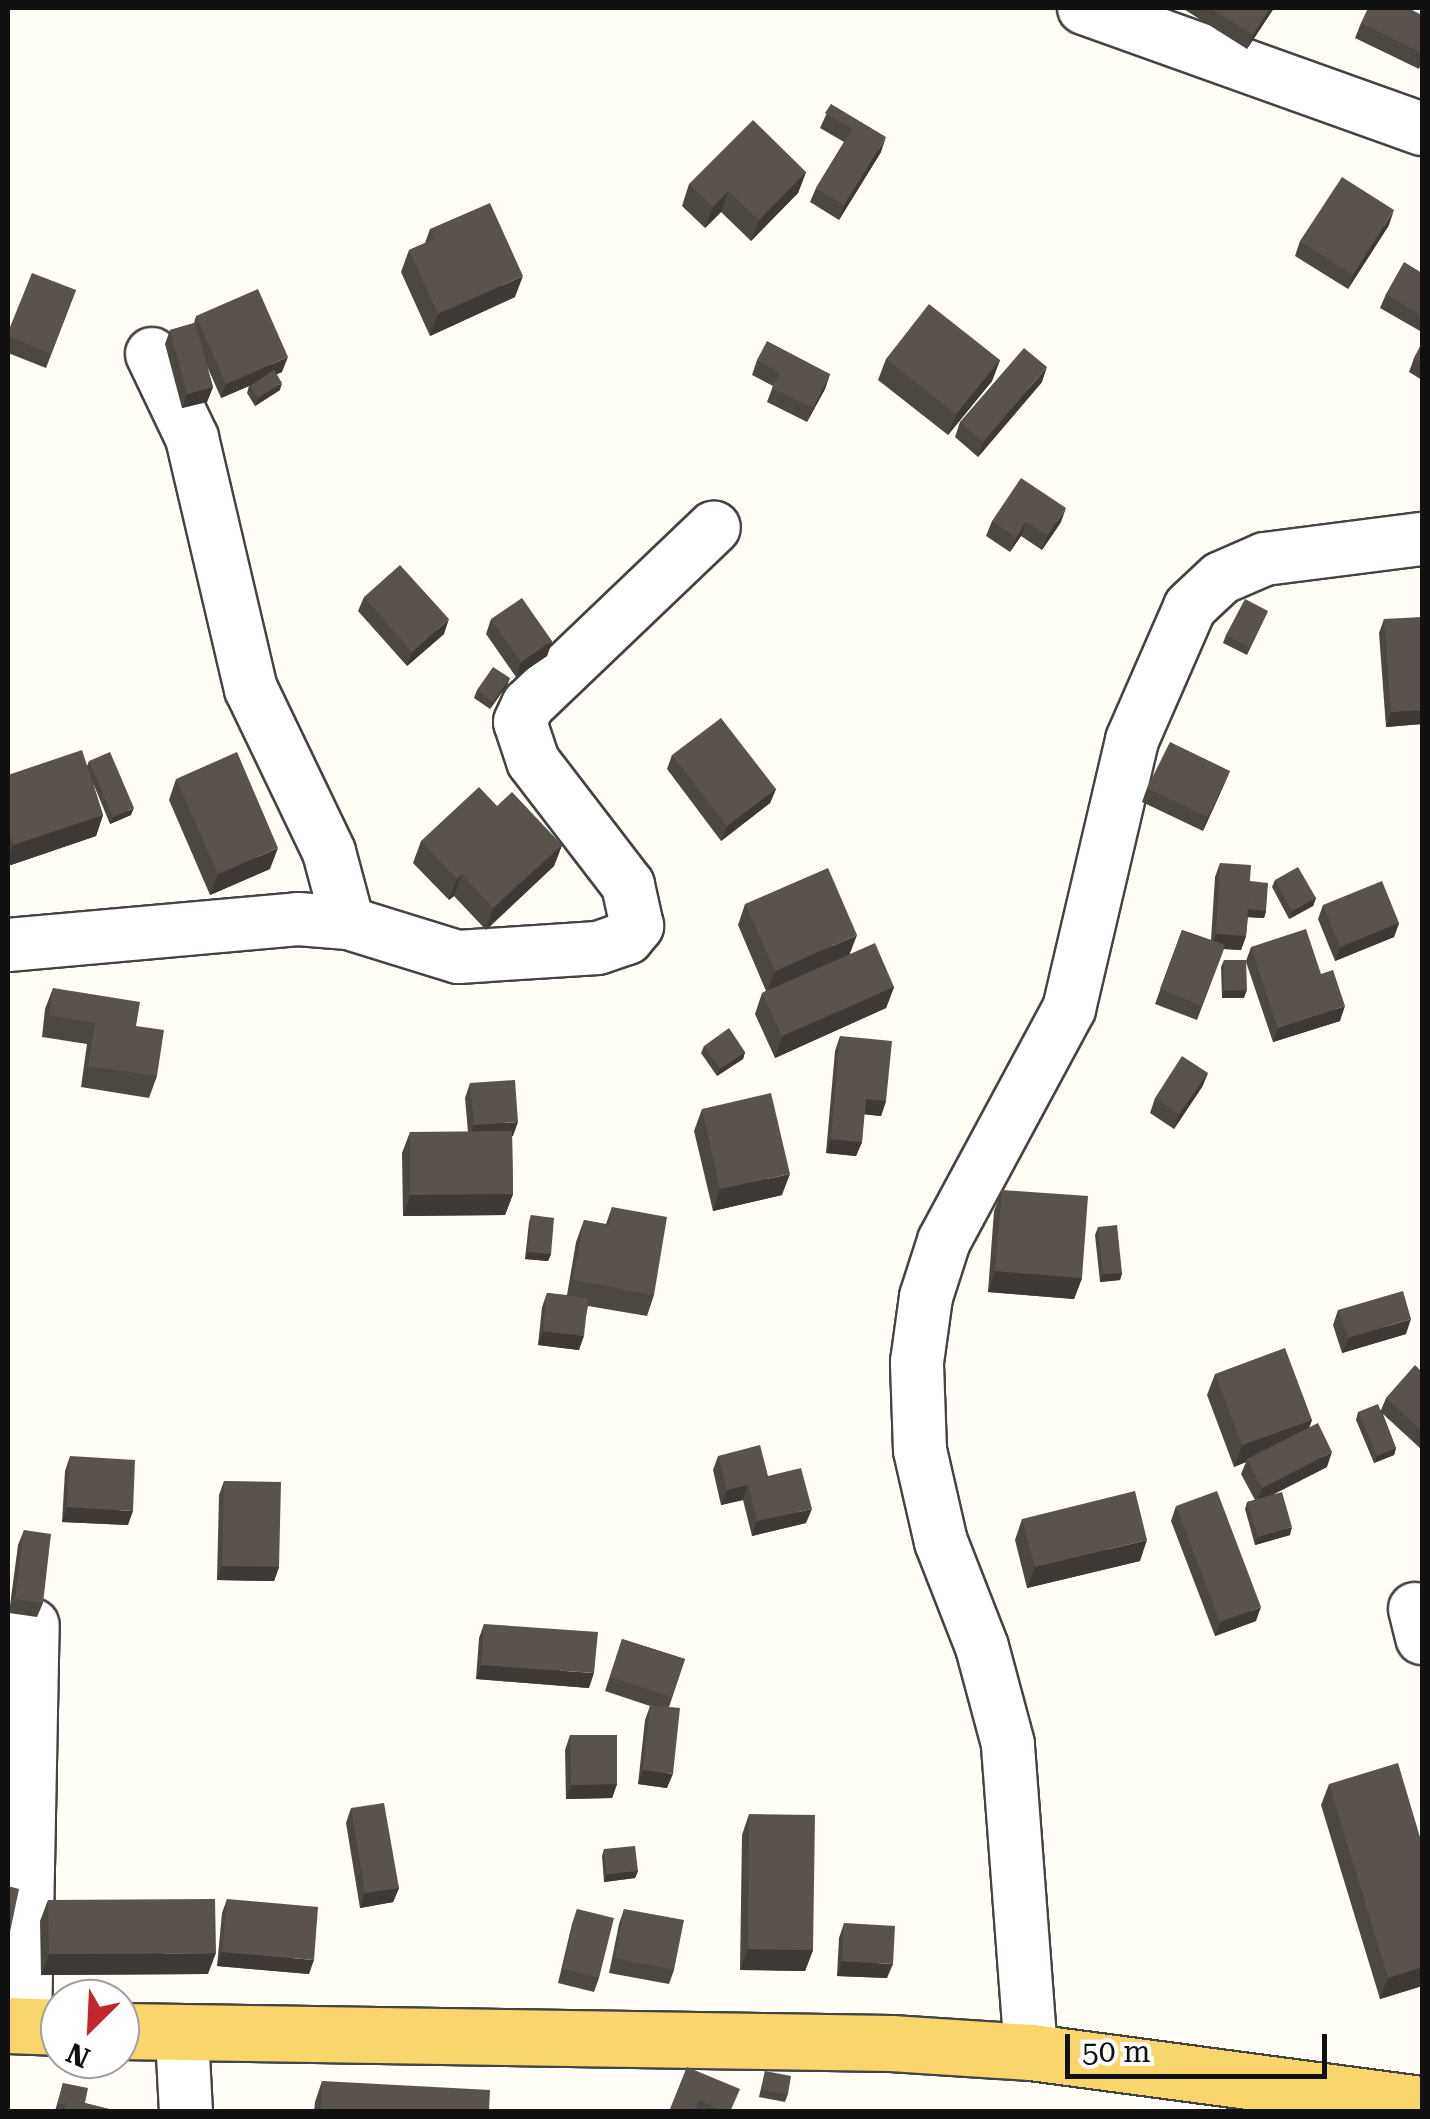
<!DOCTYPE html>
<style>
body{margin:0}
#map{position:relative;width:1430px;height:2119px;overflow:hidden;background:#fffdf5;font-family:"Roboto Serif",serif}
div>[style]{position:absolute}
.roads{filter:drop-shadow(2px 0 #444) drop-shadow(-2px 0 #444) drop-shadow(0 2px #444) drop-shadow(0 -2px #444)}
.minor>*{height:52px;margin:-26px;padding:0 26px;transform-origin:26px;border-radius:26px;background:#fff}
.major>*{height:55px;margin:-27.5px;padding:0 27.5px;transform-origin:27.5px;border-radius:27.5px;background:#f9d66b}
.wall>*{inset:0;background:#4d4742}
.shaded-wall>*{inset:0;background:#3f3936}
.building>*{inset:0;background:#5a524d}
span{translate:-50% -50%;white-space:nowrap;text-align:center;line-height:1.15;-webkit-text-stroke:10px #fff;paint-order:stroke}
.frame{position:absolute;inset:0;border:10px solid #111;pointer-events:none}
.north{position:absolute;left:40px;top:1979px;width:100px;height:100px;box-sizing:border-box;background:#fff;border:2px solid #a0a0a0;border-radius:50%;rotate:204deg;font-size:28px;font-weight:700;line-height:40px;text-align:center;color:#111}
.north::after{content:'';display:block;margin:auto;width:35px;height:45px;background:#c4262e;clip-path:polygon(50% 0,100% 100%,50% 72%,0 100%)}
.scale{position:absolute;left:1065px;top:2034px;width:262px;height:45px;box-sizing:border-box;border:5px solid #111;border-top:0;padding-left:12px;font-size:30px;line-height:35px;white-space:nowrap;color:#111;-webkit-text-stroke:8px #fff;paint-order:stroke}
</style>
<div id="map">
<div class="roads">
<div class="minor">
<div style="left:1084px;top:8px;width:359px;rotate:19.7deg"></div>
<div style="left:152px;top:354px;width:93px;rotate:64.5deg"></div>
<div style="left:192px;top:438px;width:258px;rotate:76.8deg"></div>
<div style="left:251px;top:689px;width:181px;rotate:64.4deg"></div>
<div style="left:329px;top:852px;width:73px;rotate:75deg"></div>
<div style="left:8px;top:945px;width:291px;rotate:-5.1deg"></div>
<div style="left:298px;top:919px;width:50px;rotate:4.6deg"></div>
<div style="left:348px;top:923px;width:115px;rotate:17.2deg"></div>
<div style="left:458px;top:957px;width:140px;rotate:-3.7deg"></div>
<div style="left:598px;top:948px;width:31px;rotate:-19deg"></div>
<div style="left:627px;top:938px;width:16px;rotate:-50deg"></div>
<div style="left:637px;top:926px;width:42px;rotate:-102.4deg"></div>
<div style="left:628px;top:885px;width:156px;rotate:-127.5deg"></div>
<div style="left:533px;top:761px;width:41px;rotate:-108.4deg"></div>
<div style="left:520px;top:722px;width:19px;rotate:-65deg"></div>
<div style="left:528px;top:705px;width:257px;rotate:-43.7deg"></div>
<div style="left:1415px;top:1609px;width:30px;rotate:76deg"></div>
<div style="left:25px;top:2024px;width:399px;rotate:-88.9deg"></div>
<div style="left:182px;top:2036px;width:76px;rotate:87deg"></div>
<div style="left:1031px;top:2052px;width:309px;rotate:-94.3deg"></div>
<div style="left:1008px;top:1744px;width:100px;rotate:-105deg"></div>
<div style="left:982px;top:1647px;width:113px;rotate:-111.3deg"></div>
<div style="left:941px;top:1542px;width:94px;rotate:-102.9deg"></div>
<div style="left:920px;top:1450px;width:88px;rotate:-92deg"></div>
<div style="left:917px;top:1362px;width:66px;rotate:-82.1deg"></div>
<div style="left:926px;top:1297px;width:59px;rotate:-72.2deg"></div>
<div style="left:944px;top:1241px;width:264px;rotate:-61.7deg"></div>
<div style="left:1069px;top:1009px;width:276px;rotate:-76.8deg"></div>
<div style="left:1132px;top:740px;width:145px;rotate:-66.4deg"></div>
<div style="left:1190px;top:607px;width:42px;rotate:-43.1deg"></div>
<div style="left:1221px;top:578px;width:48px;rotate:-23.4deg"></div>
<div style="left:1265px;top:559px;width:158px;rotate:-7.3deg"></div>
</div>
<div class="major">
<div style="left:8px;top:2025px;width:52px;rotate:2.2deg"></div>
<div style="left:120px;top:2031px;width:771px;rotate:0.89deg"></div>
<div style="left:891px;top:2043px;width:140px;rotate:3.7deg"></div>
<div style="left:1031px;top:2052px;width:394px;rotate:7.6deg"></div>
</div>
</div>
<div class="wall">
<div style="clip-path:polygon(1182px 8px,1274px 8px,1247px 49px)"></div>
<div style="clip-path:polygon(1422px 15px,1422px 60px,1419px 69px,1355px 38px,1361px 23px)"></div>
<div style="clip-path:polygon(831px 104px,881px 152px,839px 220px,810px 202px,816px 188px,844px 142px,820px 128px)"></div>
<div style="clip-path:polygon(806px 172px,798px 193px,751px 241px,721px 212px,705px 228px,682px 206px,689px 184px)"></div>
<div style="clip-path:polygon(1389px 225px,1348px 289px,1295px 256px,1300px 241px)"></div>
<div style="clip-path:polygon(430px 229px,515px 297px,430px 336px,401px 272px,409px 250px,425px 243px)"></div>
<div style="clip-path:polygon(1422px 273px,1422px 326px,1420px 331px,1380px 308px,1386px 294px)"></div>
<div style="clip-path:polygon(76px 290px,46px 368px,8px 353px,8px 332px)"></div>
<div style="clip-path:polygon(196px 316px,282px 372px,277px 374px,280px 390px,255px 406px,247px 393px,249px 386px,221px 398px,207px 366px,213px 387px,207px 402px,182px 408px,165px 344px,170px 330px,194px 323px)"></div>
<div style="clip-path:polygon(1422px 343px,1422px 380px,1409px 372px,1414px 358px)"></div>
<div style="clip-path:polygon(886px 359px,1000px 360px,992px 381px,948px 435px,878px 380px)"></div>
<div style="clip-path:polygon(757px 360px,830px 374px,825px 389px,807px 422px,767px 402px,773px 386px,752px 375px)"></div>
<div style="clip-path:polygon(1042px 382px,978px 457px,955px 437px,960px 422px)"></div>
<div style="clip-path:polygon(992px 521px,1061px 522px,1042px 550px,1021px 536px,1010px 552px,986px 536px)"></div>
<div style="clip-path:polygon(364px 597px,444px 634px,407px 666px,358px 611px)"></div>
<div style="clip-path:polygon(1268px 611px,1247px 655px,1223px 643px,1226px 635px)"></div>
<div style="clip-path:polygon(491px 619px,552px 641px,547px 656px,516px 677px,486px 634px)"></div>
<div style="clip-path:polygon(1384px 619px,1422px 724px,1386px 727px,1379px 633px)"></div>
<div style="clip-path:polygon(510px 678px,507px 685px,490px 709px,474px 698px,477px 690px)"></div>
<div style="clip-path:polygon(672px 755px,776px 789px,770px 803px,721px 841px,667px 769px)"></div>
<div style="clip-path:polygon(89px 761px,131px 815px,110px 824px,93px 783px,103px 815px,96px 836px,8px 866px,8px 775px,87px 766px)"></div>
<div style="clip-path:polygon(1230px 771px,1203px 831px,1142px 802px,1147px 788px)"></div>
<div style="clip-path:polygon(176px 779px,270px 869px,210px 895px,169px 800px)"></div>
<div style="clip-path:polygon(497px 806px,562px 845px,554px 866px,486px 930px,454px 896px,449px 900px,413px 863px,421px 841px)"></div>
<div style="clip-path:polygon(1220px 863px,1250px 881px,1266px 911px,1264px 918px,1248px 917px,1246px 936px,1241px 950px,1224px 949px,1197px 1020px,1155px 1004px,1182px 930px,1211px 940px,1215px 877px)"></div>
<div style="clip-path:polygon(1275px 880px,1316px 898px,1313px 906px,1289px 919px,1272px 887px)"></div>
<div style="clip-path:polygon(745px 904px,850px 954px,894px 987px,886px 1008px,775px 1058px,755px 1014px,762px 993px,766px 991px,738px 925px)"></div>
<div style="clip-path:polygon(1323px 905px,1399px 923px,1394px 937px,1335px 961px,1318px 919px)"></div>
<div style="clip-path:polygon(1251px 947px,1321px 974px,1340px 1021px,1273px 1042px,1246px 962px,1244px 998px,1222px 998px,1221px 967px,1224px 960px,1246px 961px)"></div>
<div style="clip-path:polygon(53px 988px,136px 1026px,157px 1076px,149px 1098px,81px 1087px,87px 1044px,42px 1037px,45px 1009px)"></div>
<div style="clip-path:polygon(840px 1036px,886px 1101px,881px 1116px,864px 1114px,862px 1142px,856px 1156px,826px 1153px,835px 1051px)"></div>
<div style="clip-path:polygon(704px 1046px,745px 1052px,743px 1059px,717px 1076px,701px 1053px)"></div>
<div style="clip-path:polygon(1208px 1073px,1202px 1087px,1174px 1129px,1150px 1113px,1155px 1098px)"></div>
<div style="clip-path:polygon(470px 1083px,513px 1136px,512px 1136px,513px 1194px,505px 1215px,403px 1216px,402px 1153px,410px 1132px,468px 1132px,465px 1098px)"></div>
<div style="clip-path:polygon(702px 1109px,782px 1195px,713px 1211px,694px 1131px)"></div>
<div style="clip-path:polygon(1002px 1190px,1082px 1278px,1074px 1299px,988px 1292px,994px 1211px)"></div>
<div style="clip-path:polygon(612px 1207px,654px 1295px,647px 1316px,588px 1306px,579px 1350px,538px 1345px,542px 1307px,547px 1293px,567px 1295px,576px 1242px,584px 1220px,606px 1224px)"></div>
<div style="clip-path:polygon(531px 1215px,551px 1254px,548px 1261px,525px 1259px,529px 1222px)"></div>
<div style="clip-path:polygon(1098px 1227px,1122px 1273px,1120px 1280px,1100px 1282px,1095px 1235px)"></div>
<div style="clip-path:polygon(1338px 1310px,1406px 1334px,1342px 1353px,1333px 1325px)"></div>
<div style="clip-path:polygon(1422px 1372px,1422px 1450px,1383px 1414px,1396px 1448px,1394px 1455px,1374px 1463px,1356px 1420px,1358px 1412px,1381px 1410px,1386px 1398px)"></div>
<div style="clip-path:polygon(1215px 1374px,1312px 1420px,1309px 1428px,1327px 1467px,1274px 1494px,1290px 1535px,1255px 1545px,1245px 1509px,1247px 1502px,1255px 1500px,1241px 1474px,1246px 1462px,1234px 1467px,1207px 1395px)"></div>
<div style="clip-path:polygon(70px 1456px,128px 1525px,62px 1522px,65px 1471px)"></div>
<div style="clip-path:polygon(718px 1456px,768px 1476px,806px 1523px,752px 1536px,743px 1500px,721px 1505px,713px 1470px)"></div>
<div style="clip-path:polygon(224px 1481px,279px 1567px,274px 1581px,217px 1580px,219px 1495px)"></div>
<div style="clip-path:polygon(1176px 1506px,1256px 1621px,1215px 1636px,1171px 1521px)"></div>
<div style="clip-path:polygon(1022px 1519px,1140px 1561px,1027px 1588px,1015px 1540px)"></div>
<div style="clip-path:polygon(24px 1530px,43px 1603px,37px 1617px,9px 1613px,18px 1545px)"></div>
<div style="clip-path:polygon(484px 1624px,589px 1688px,476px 1679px,479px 1638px)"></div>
<div style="clip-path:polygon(622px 1639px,685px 1659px,669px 1707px,667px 1788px,638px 1784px,645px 1720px,650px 1706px,605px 1691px)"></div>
<div style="clip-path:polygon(570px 1735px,617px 1784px,612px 1798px,566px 1799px,565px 1750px)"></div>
<div style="clip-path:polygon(1329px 1784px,1422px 1844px,1422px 1986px,1380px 1999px,1321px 1805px)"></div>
<div style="clip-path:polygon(351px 1808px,399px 1888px,393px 1902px,360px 1908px,346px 1823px)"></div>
<div style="clip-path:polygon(749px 1814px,813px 1950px,805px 1971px,740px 1970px,742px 1835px)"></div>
<div style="clip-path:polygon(604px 1849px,638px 1871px,635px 1878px,604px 1882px,602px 1856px)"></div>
<div style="clip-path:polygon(227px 1899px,309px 1974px,217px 1966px,222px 1913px)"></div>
<div style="clip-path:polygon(48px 1900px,208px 1974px,41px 1975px,40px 1921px)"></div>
<div style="clip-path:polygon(577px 1909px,599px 1978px,594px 1992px,558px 1983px,572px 1924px)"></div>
<div style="clip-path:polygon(624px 1909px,674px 1970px,669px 1984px,609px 1973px,619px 1924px)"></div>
<div style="clip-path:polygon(844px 1923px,887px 1978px,837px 1976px,839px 1938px)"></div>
<div style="clip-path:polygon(687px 2067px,731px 2112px,669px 2112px)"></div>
<div style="clip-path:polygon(765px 2071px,788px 2094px,785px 2102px,759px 2097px)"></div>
<div style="clip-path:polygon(322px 2081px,489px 2112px,314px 2112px,315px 2102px)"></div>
<div style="clip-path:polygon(63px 2083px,85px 2103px,121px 2112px,55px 2111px)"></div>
</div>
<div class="shaded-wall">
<div style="clip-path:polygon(1270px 8px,1274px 8px,1247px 49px,1253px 35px)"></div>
<div style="clip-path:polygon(886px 137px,881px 152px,839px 220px,844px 205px)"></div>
<div style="clip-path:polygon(806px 172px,798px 193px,751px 241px,759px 220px)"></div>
<div style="clip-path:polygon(728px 191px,721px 212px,705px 228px,713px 207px)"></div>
<div style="clip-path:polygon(1394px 210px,1389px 225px,1348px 289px,1353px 275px)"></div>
<div style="clip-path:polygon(523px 276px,515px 297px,430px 336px,438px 314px)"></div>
<div style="clip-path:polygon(288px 357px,282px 372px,221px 398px,226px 384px)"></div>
<div style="clip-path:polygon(1000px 360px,992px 381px,948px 435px,956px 414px)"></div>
<div style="clip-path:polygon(1047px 367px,1042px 382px,978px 457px,983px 442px)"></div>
<div style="clip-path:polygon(830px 374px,825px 389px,807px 422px,813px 408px)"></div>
<div style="clip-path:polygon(282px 383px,280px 390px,255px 406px,258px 398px)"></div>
<div style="clip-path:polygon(213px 387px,207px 402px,182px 408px,187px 394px)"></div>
<div style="clip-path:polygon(1066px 508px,1061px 522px,1042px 550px,1047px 536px)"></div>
<div style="clip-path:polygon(1026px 521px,1021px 536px,1010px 552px,1016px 538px)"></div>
<div style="clip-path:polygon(449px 619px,444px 634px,407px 666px,412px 652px)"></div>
<div style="clip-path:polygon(552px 641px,547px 656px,516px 677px,521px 662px)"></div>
<div style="clip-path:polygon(510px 678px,507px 685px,490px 709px,493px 702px)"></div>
<div style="clip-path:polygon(1422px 710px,1422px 724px,1386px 727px,1391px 712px)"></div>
<div style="clip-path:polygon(1230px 771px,1224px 785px,1203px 831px,1208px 817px)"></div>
<div style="clip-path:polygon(776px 789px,770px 803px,721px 841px,727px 826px)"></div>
<div style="clip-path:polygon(134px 808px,131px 815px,110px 824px,113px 817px)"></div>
<div style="clip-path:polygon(103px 815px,96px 836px,8px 866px,8px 860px,13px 845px)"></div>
<div style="clip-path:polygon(562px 845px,554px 866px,486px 930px,493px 908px)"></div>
<div style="clip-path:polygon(278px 848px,270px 869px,210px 895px,218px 874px)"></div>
<div style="clip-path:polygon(462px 874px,454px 896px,449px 900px,457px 879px)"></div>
<div style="clip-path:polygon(1316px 898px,1313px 906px,1289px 919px,1292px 911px)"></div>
<div style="clip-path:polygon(1247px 909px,1266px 911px,1264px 918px,1244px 917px)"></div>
<div style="clip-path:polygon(1399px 923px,1394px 937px,1335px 961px,1340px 947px)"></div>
<div style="clip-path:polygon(1216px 934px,1246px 936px,1241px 950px,1224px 949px,1197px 1020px,1224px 949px,1210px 948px)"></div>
<div style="clip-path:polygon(857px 935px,849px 956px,767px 992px,775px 971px)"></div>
<div style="clip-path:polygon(894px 987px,886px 1008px,775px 1058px,782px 1036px)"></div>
<div style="clip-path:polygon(1247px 990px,1244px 998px,1222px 998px,1224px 991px)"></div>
<div style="clip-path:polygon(1345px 1006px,1340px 1021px,1273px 1042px,1278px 1028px)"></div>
<div style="clip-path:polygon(745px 1052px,743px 1059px,717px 1076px,720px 1069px)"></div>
<div style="clip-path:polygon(1208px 1073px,1202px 1087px,1174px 1129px,1179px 1114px)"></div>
<div style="clip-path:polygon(866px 1099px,886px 1101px,881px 1116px,861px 1114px)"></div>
<div style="clip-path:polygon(518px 1122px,513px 1136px,468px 1140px,474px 1125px)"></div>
<div style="clip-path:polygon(831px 1139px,862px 1142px,856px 1156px,826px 1153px)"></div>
<div style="clip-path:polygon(790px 1174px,782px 1195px,713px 1211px,720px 1189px)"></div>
<div style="clip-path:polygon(513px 1194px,505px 1215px,403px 1216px,410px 1195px)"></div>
<div style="clip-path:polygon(528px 1252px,551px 1254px,548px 1261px,525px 1259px)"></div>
<div style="clip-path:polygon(995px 1271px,1082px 1278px,1074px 1299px,988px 1292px)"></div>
<div style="clip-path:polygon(1122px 1273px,1120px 1280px,1100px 1282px,1103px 1274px)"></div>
<div style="clip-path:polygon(1411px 1319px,1406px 1334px,1342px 1353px,1348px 1338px)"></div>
<div style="clip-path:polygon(543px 1331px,584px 1336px,579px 1350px,538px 1345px)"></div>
<div style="clip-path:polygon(1312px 1420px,1304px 1441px,1247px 1459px,1246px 1462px,1234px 1467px,1242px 1445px)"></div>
<div style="clip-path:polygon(1396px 1448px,1394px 1455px,1374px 1463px,1377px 1456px)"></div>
<div style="clip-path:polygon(1332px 1452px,1327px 1467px,1256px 1503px,1262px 1488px)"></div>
<div style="clip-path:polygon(748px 1485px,743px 1500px,721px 1505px,727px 1490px)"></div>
<div style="clip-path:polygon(67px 1507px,133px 1511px,128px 1525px,62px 1522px)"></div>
<div style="clip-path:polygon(812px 1509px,806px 1523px,752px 1536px,757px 1521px)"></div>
<div style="clip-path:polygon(1292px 1527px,1290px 1535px,1255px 1545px,1258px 1537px)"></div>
<div style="clip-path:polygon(1147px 1540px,1140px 1561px,1027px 1588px,1035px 1567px)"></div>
<div style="clip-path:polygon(222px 1566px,279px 1567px,274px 1581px,217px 1580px)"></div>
<div style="clip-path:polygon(1261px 1607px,1256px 1621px,1215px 1636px,1220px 1622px)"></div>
<div style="clip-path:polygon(481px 1665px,594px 1673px,589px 1688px,476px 1679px)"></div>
<div style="clip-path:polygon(643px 1770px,673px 1774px,667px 1788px,638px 1784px)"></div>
<div style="clip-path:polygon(617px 1784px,612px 1798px,566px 1799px,571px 1785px)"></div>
<div style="clip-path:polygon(638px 1871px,635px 1878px,604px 1882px,607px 1874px)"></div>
<div style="clip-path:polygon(399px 1888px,393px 1902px,360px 1908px,365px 1893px)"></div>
<div style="clip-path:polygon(748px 1949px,813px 1950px,805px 1971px,740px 1970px)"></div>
<div style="clip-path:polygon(222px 1952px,314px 1960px,309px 1974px,217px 1966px)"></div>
<div style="clip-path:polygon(216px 1953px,208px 1974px,41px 1975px,49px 1954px)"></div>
<div style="clip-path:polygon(842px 1961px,893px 1964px,887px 1978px,837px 1976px)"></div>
<div style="clip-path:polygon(1422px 1967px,1422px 1986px,1380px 1999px,1388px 1978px)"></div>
</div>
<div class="building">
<div style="clip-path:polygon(1210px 8px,1270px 8px,1253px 35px)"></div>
<div style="clip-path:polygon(1368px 8px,1408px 8px,1422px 15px,1422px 53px,1361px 23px)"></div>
<div style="clip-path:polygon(831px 104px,886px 137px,844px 205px,816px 188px,852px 129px,825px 113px)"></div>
<div style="clip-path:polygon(753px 120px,806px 172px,759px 220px,728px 191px,713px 207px,689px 184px)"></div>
<div style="clip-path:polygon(1342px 177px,1394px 210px,1353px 275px,1300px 241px)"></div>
<div style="clip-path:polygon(490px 203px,523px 276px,438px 314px,409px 250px,434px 239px,430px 229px)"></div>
<div style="clip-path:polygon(1404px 262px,1422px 273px,1422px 316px,1386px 294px)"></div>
<div style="clip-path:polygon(32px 273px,76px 290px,51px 354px,8px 336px,8px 332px)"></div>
<div style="clip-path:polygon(258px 289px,288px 357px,226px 384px,196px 316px)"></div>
<div style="clip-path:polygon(929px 304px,1000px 360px,956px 414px,886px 359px)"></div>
<div style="clip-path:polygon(195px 323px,213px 387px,187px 394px,170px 330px)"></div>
<div style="clip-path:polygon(767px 341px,830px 374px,813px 408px,772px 388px,780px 373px,757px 360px)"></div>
<div style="clip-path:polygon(1422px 343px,1422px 363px,1414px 358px)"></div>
<div style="clip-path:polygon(1024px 348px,1047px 367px,983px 442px,960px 422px)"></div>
<div style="clip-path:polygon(274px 370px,282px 383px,258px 398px,250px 386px)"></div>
<div style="clip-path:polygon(1021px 478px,1066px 508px,1047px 536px,1026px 521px,1016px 538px,992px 521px)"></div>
<div style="clip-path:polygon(400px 565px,449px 619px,412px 652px,364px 597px)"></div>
<div style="clip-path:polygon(522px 598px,552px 641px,521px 662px,491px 619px)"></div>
<div style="clip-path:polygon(1245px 599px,1268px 611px,1250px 648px,1226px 635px)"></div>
<div style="clip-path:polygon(1422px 617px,1422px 710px,1391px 712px,1384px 619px)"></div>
<div style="clip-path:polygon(493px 667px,510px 678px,493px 702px,477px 690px)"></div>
<div style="clip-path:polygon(721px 718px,776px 789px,727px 826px,672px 755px)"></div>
<div style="clip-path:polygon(1170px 742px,1230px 771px,1208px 817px,1147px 788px)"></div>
<div style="clip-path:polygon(82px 750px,103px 815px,13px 845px,8px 830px,8px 775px)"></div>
<div style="clip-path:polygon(110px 752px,134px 808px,113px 817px,89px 761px)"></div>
<div style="clip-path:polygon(237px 752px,278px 848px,218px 874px,176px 779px)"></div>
<div style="clip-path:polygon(479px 787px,497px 806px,512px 792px,562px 845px,493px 908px,462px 874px,457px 879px,421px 841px)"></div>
<div style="clip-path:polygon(1220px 863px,1251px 865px,1246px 936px,1216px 934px)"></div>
<div style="clip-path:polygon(1298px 867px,1316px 898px,1292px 911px,1275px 880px)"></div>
<div style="clip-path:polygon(828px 868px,857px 935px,775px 971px,745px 904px)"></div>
<div style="clip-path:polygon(1250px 881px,1268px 883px,1266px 911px,1248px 909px)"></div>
<div style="clip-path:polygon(1382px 881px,1399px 923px,1340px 947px,1323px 905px)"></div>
<div style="clip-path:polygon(1306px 929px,1321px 974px,1333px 970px,1345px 1006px,1278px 1028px,1251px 947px)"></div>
<div style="clip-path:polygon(1182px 930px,1225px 945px,1202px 1006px,1160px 989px)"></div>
<div style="clip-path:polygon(875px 943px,894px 987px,782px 1036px,762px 993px)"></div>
<div style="clip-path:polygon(1224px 960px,1246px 960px,1247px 990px,1224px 991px)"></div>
<div style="clip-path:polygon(53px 988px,140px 1002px,136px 1026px,164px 1030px,157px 1076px,88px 1066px,95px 1023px,49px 1015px)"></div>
<div style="clip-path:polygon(729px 1028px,745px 1052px,720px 1069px,704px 1046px)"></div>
<div style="clip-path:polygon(840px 1036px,892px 1041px,886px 1101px,866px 1099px,862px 1142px,831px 1139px)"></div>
<div style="clip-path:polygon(1182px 1056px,1208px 1073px,1179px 1114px,1155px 1098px)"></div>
<div style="clip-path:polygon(515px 1080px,518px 1122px,474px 1125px,470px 1083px)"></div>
<div style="clip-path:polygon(771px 1093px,790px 1174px,720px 1189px,702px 1109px)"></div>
<div style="clip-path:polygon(512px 1131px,513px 1194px,410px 1195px,410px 1132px)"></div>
<div style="clip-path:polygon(1002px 1190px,1088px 1196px,1082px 1278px,995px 1271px)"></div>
<div style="clip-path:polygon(612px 1207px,667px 1217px,654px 1295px,573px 1280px,584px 1220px,609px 1225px)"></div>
<div style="clip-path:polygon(531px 1215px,554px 1218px,551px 1254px,528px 1252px)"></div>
<div style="clip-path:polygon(1117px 1225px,1122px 1273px,1103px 1274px,1098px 1227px)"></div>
<div style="clip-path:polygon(1403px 1291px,1411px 1319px,1348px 1338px,1338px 1310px)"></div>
<div style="clip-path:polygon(547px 1293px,588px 1298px,584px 1336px,543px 1331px)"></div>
<div style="clip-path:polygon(1285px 1348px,1312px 1420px,1242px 1445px,1215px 1374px)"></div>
<div style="clip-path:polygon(1415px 1365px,1422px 1372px,1422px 1431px,1386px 1398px)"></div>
<div style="clip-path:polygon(1378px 1404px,1396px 1448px,1377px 1456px,1358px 1412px)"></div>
<div style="clip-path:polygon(1318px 1423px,1332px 1452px,1262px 1488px,1247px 1459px)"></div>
<div style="clip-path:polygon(760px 1445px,768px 1476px,801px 1468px,812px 1509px,757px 1521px,748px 1485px,727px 1490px,718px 1456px)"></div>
<div style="clip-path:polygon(70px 1456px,135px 1460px,133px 1511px,67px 1507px)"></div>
<div style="clip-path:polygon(224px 1481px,281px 1482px,279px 1567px,222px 1566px)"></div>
<div style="clip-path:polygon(1135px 1491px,1147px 1540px,1035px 1567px,1022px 1519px)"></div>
<div style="clip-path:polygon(1217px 1491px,1261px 1607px,1220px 1622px,1176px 1506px)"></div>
<div style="clip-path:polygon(1282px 1492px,1292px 1527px,1258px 1537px,1247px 1502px)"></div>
<div style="clip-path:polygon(24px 1530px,51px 1534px,43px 1603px,15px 1599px)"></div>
<div style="clip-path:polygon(484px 1624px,598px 1632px,594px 1673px,481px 1665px)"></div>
<div style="clip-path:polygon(622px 1639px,685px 1659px,672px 1697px,610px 1677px)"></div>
<div style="clip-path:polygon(650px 1705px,680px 1708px,673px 1774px,643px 1770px)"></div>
<div style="clip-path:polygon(570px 1735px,617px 1735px,617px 1784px,571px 1785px)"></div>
<div style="clip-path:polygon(1398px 1763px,1422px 1844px,1422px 1967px,1388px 1978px,1329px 1784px)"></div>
<div style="clip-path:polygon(384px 1803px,399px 1888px,365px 1893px,351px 1808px)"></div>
<div style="clip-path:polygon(749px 1814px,815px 1815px,813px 1950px,748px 1949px)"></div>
<div style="clip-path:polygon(635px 1846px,638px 1871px,607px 1874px,604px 1849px)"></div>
<div style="clip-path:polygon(8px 1886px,19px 1889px,10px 1932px,8px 1931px)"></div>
<div style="clip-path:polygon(215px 1899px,216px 1953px,49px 1954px,48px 1900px)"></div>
<div style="clip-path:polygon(227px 1899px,318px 1907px,314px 1960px,222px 1952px)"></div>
<div style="clip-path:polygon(577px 1909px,614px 1918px,599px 1978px,563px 1969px)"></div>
<div style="clip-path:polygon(624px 1909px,684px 1920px,674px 1970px,615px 1958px)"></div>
<div style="clip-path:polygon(844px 1923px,895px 1926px,893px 1964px,842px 1961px)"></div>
<div style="clip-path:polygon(687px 2067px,740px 2089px,730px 2112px,725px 2112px,699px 2100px,694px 2112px,669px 2112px)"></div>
<div style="clip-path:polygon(765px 2071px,791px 2076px,788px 2094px,762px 2090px)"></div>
<div style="clip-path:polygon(322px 2081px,490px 2090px,489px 2112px,321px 2112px)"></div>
<div style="clip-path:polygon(63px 2083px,88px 2088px,85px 2103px,68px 2099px,65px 2105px,58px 2103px)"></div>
<div style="clip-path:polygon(68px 2099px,121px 2112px,64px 2112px)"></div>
</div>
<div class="frame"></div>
<div class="north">N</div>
<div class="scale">50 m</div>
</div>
